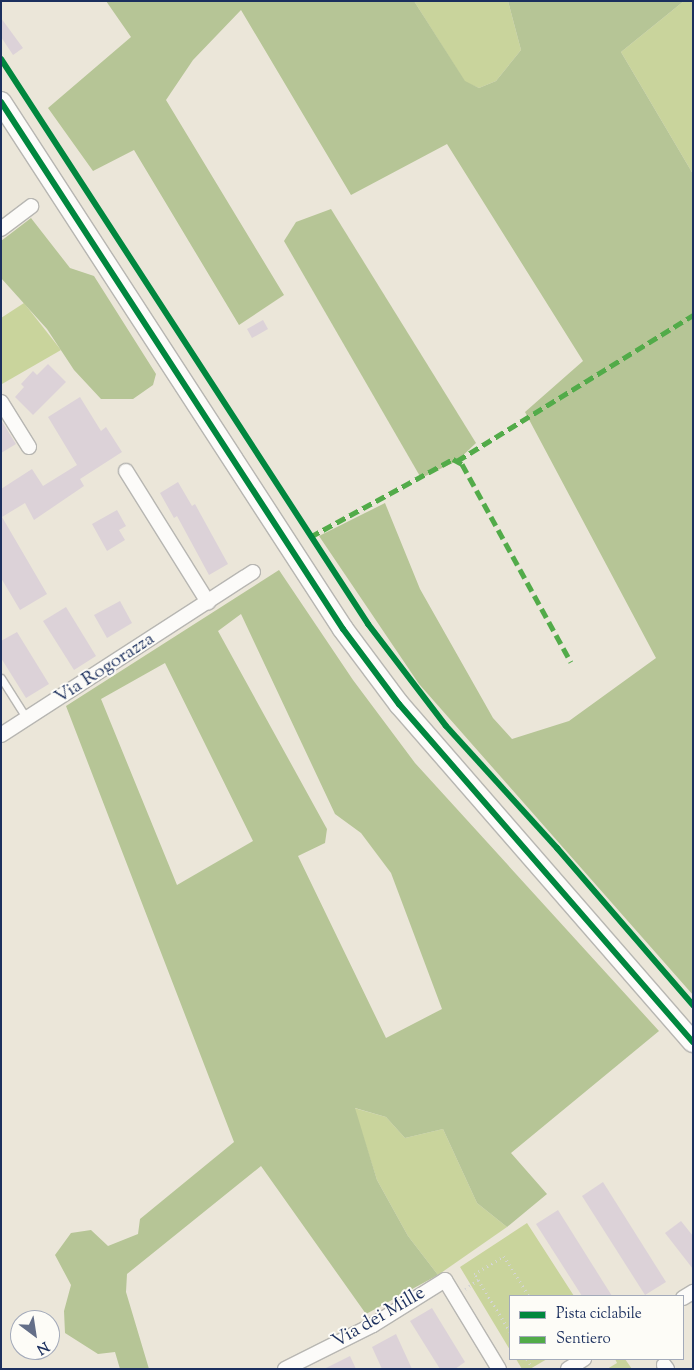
<!DOCTYPE html>
<style>
body{margin:0}
#map{position:relative;width:694px;height:1370px;overflow:hidden;background:#ebe6d9;font-family:"Sorts Mill Goudy",serif}
div>[style]{position:absolute}
.green>*{inset:0;background:#c9d49c}
.forest>*{inset:0;background:#b6c596}
.building>*{inset:0;background:#dcd2d8}
.path>*{height:2.5px;margin-top:-1.25px;transform-origin:0;background:repeating-linear-gradient(90deg,#d5d5d5 0 1px,transparent 0 5px)}
.roads{filter:drop-shadow(1px 0 #b7b6b2) drop-shadow(-1px 0 #b7b6b2) drop-shadow(0 1px #b7b6b2) drop-shadow(0 -1px #b7b6b2)}
.lane>*{height:7px;margin:-3.5px;padding:0 3.5px;transform-origin:3.5px;border-radius:3.5px;background:#fcfbf9}
.street>*{height:14px;margin:-7px;padding:0 7px;transform-origin:7px;border-radius:7px;background:#fcfbf9}
.secondary>*{height:20px;margin:-10px;padding:0 10px;transform-origin:10px;border-radius:10px;background:#fcfbf9}
.quiet>*{height:5px;margin-top:-2.5px;transform-origin:0;background:repeating-linear-gradient(90deg,#52ab49 0 10px,transparent 0 15px)}
.cycleway>*{height:6px;margin:-3px;padding:0 3px;transform-origin:3px;border-radius:3px;background:#00873e}
span{translate:-50% -50%;white-space:nowrap;text-align:center;line-height:1.15;-webkit-text-stroke:4px #fdfcf7;paint-order:stroke}
.street-label{font-size:19px;color:#1b2f5e}
.frame{position:absolute;inset:0;border:2px solid #1b2f5e;pointer-events:none}
.legend{position:absolute;left:509px;top:1295px;width:175px;height:65px;box-sizing:border-box;background:#fdfcf7;border:1px solid #a3aaba;margin:0;padding:6px 9px;list-style:none;font-size:15px;color:#1b2f5e}
.legend li{display:flex;align-items:center;gap:10px;height:25px}
.legend b{width:25px;border:1px solid #a3aaba}
.north{position:absolute;left:10px;top:1310px;width:50px;height:50px;box-sizing:border-box;background:#fdfcf7;border:1px solid #a3aaba;border-radius:50%;rotate:149deg;font-size:14px;font-weight:700;line-height:20px;text-align:center;color:#1b2f5e}
.north::after{content:'';display:block;margin:auto;width:18px;height:22px;background:#646f89;clip-path:polygon(50% 0,100% 100%,50% 72%,0 100%)}
</style>
<div id="map">
<div class="green">
<div style="clip-path:polygon(414px 1px,508px 1px,521px 50px,496px 81px,479px 88px,465px 82px)"></div>
<div style="clip-path:polygon(684px 1px,693px 1px,693px 174px,621px 52px)"></div>
<div style="clip-path:polygon(24px 303px,61px 350px,2px 384px,1px 318px)"></div>
<div style="clip-path:polygon(354px 1108px,386px 1117px,405px 1138px,443px 1129px,477px 1203px,507px 1227px,438px 1275px,408px 1236px,377px 1180px)"></div>
<div style="clip-path:polygon(527px 1223px,574px 1296px,510px 1296px,510px 1350px,460px 1267px)"></div>
<div style="clip-path:polygon(516px 1359px,547px 1359px,530px 1369px,522px 1369px)"></div>
<div style="clip-path:polygon(615px 1359px,625px 1359px,632px 1369px,607px 1369px,617px 1363px)"></div>
</div>
<div class="forest">
<div style="clip-path:polygon(106px 1px,414px 1px,465px 81px,479px 88px,496px 81px,521px 50px,508px 1px,684px 1px,621px 52px,693px 174px,693px 995px,419px 684px,319px 536px,385px 503px,420px 589px,493px 718px,512px 739px,569px 721px,656px 658px,525px 412px,583px 361px,447px 144px,351px 195px,241px 10px,193px 60px,166px 100px,284px 295px,239px 325px,134px 150px,93px 171px,48px 108px,131px 37px)"></div>
<div style="clip-path:polygon(331px 209px,476px 443px,457px 461px,421px 478px,284px 241px,296px 222px)"></div>
<div style="clip-path:polygon(31px 218px,70px 268px,94px 276px,156px 374px,153px 385px,133px 399px,101px 399px,74px 370px,47px 329px,1px 278px,1px 241px)"></div>
<div style="clip-path:polygon(evenodd,279px 570px,353px 680px,415px 763px,659px 1031px,511px 1153px,547px 1194px,507px 1227px,477px 1203px,443px 1129px,405px 1138px,386px 1117px,355px 1108px,377px 1180px,408px 1236px,438px 1275px,366px 1314px,261px 1166px,127px 1274px,126px 1292px,149px 1369px,120px 1369px,115px 1352px,98px 1354px,65px 1333px,64px 1311px,71px 1285px,55px 1255px,71px 1233px,91px 1230px,108px 1246px,138px 1234px,140px 1219px,234px 1142px,66px 706px,279px 570px,241px 614px,335px 814px,361px 833px,391px 873px,442px 1009px,386px 1038px,298px 856px,325px 843px,327px 829px,218px 631px,241px 614px,279px 570px,165px 663px,253px 841px,177px 885px,101px 699px,165px 663px)"></div>
</div>
<div class="building">
<div style="clip-path:polygon(1px 18px,23px 48px,13px 55px,1px 37px)"></div>
<div style="clip-path:polygon(263px 320px,268px 329px,252px 338px,247px 329px)"></div>
<div style="clip-path:polygon(48px 364px,66px 382px,33px 415px,15px 397px,24px 387px,21px 384px,33px 371px,37px 375px)"></div>
<div style="clip-path:polygon(80px 397px,101px 431px,106px 427px,122px 452px,80px 479px,84px 486px,34px 520px,25px 503px,2px 517px,47px 594px,20px 610px,1px 578px,1px 489px,32px 469px,43px 486px,77px 465px,48px 417px)"></div>
<div style="clip-path:polygon(1px 420px,16px 444px,1px 453px)"></div>
<div style="clip-path:polygon(178px 482px,192px 506px,195px 504px,228px 564px,209px 575px,177px 516px,174px 518px,160px 493px)"></div>
<div style="clip-path:polygon(117px 510px,126px 526px,119px 530px,125px 540px,107px 551px,92px 524px)"></div>
<div style="clip-path:polygon(120px 601px,132px 623px,107px 638px,94px 615px)"></div>
<div style="clip-path:polygon(66px 607px,96px 656px,74px 670px,43px 621px)"></div>
<div style="clip-path:polygon(17px 632px,49px 684px,26px 698px,1px 658px,1px 641px)"></div>
<div style="clip-path:polygon(603px 1182px,666px 1282px,645px 1295px,582px 1196px)"></div>
<div style="clip-path:polygon(558px 1210px,612px 1296px,582px 1296px,536px 1224px)"></div>
<div style="clip-path:polygon(681px 1221px,693px 1236px,693px 1269px,665px 1233px)"></div>
<div style="clip-path:polygon(432px 1308px,465px 1362px,455px 1369px,440px 1369px,410px 1321px)"></div>
<div style="clip-path:polygon(396px 1334px,412px 1369px,382px 1369px,372px 1347px)"></div>
<div style="clip-path:polygon(350px 1356px,356px 1369px,324px 1369px)"></div>
</div>
<div class="path">
<div style="left:465px;top:1289px;width:16px;rotate:-35deg"></div>
<div style="left:510px;top:1332px;width:68px;rotate:-121.8deg"></div>
<div style="left:474px;top:1274px;width:35px;rotate:-31deg"></div>
<div style="left:504px;top:1256px;width:47px;rotate:58deg"></div>
<div style="left:527px;top:1359px;width:7px;rotate:56deg"></div>
</div>
<div class="roads">
<div class="lane">
<div style="left:1px;top:678px;width:49px;rotate:57.6deg"></div>
</div>
<div class="street">
<div style="left:1px;top:229px;width:38px;rotate:-37deg"></div>
<div style="left:1px;top:402px;width:53px;rotate:58.1deg"></div>
<div style="left:126px;top:471px;width:155px;rotate:58deg"></div>
<div style="left:1px;top:735px;width:300px;rotate:-32.9deg"></div>
<div style="left:683px;top:1298px;width:12px;rotate:-31deg"></div>
<div style="left:664px;top:1365px;width:5px;rotate:53deg"></div>
<div style="left:285px;top:1369px;width:98px;rotate:-26.6deg"></div>
<div style="left:373px;top:1325px;width:85px;rotate:-32deg"></div>
<div style="left:445px;top:1280px;width:104px;rotate:58.8deg"></div>
<div style="left:568px;top:1369px;width:19px;rotate:-32deg"></div>
</div>
<div class="secondary">
<div style="left:1px;top:102px;width:628px;rotate:57.02deg"></div>
<div style="left:343px;top:629px;width:94px;rotate:53.3deg"></div>
<div style="left:399px;top:704px;width:448px;rotate:49deg"></div>
</div>
</div>
<div class="quiet">
<div style="left:457px;top:461px;width:278px;rotate:-31.7deg"></div>
<div style="left:310px;top:537px;width:163px;rotate:-28.6deg"></div>
<div style="left:453px;top:459px;width:10px;rotate:29deg"></div>
<div style="left:462px;top:464px;width:226px;rotate:61.2deg"></div>
</div>
<div class="cycleway">
<div style="left:1px;top:59px;width:674px;rotate:56.99deg"></div>
<div style="left:368px;top:624px;width:128px;rotate:52.6deg"></div>
<div style="left:446px;top:726px;width:165px;rotate:47.7deg"></div>
<div style="left:557px;top:848px;width:208px;rotate:49.1deg"></div>
<div style="left:1px;top:102px;width:628px;rotate:57.02deg"></div>
<div style="left:343px;top:629px;width:94px;rotate:53.3deg"></div>
<div style="left:399px;top:704px;width:448px;rotate:49deg"></div>
</div>
<div class="street-label">
<span style="left:105px;top:669px;rotate:-33deg">Via Rogorazza</span>
<span style="left:379px;top:1318px;rotate:-30deg">Via dei Mille</span>
</div>
<div class="frame"></div>
<ul class="legend">
<li><b style="height:6px;background:#00873e"></b>Pista ciclabile</li>
<li><b style="height:6px;background:#52ab49"></b>Sentiero</li>
</ul>
<div class="north">N</div>
</div>
